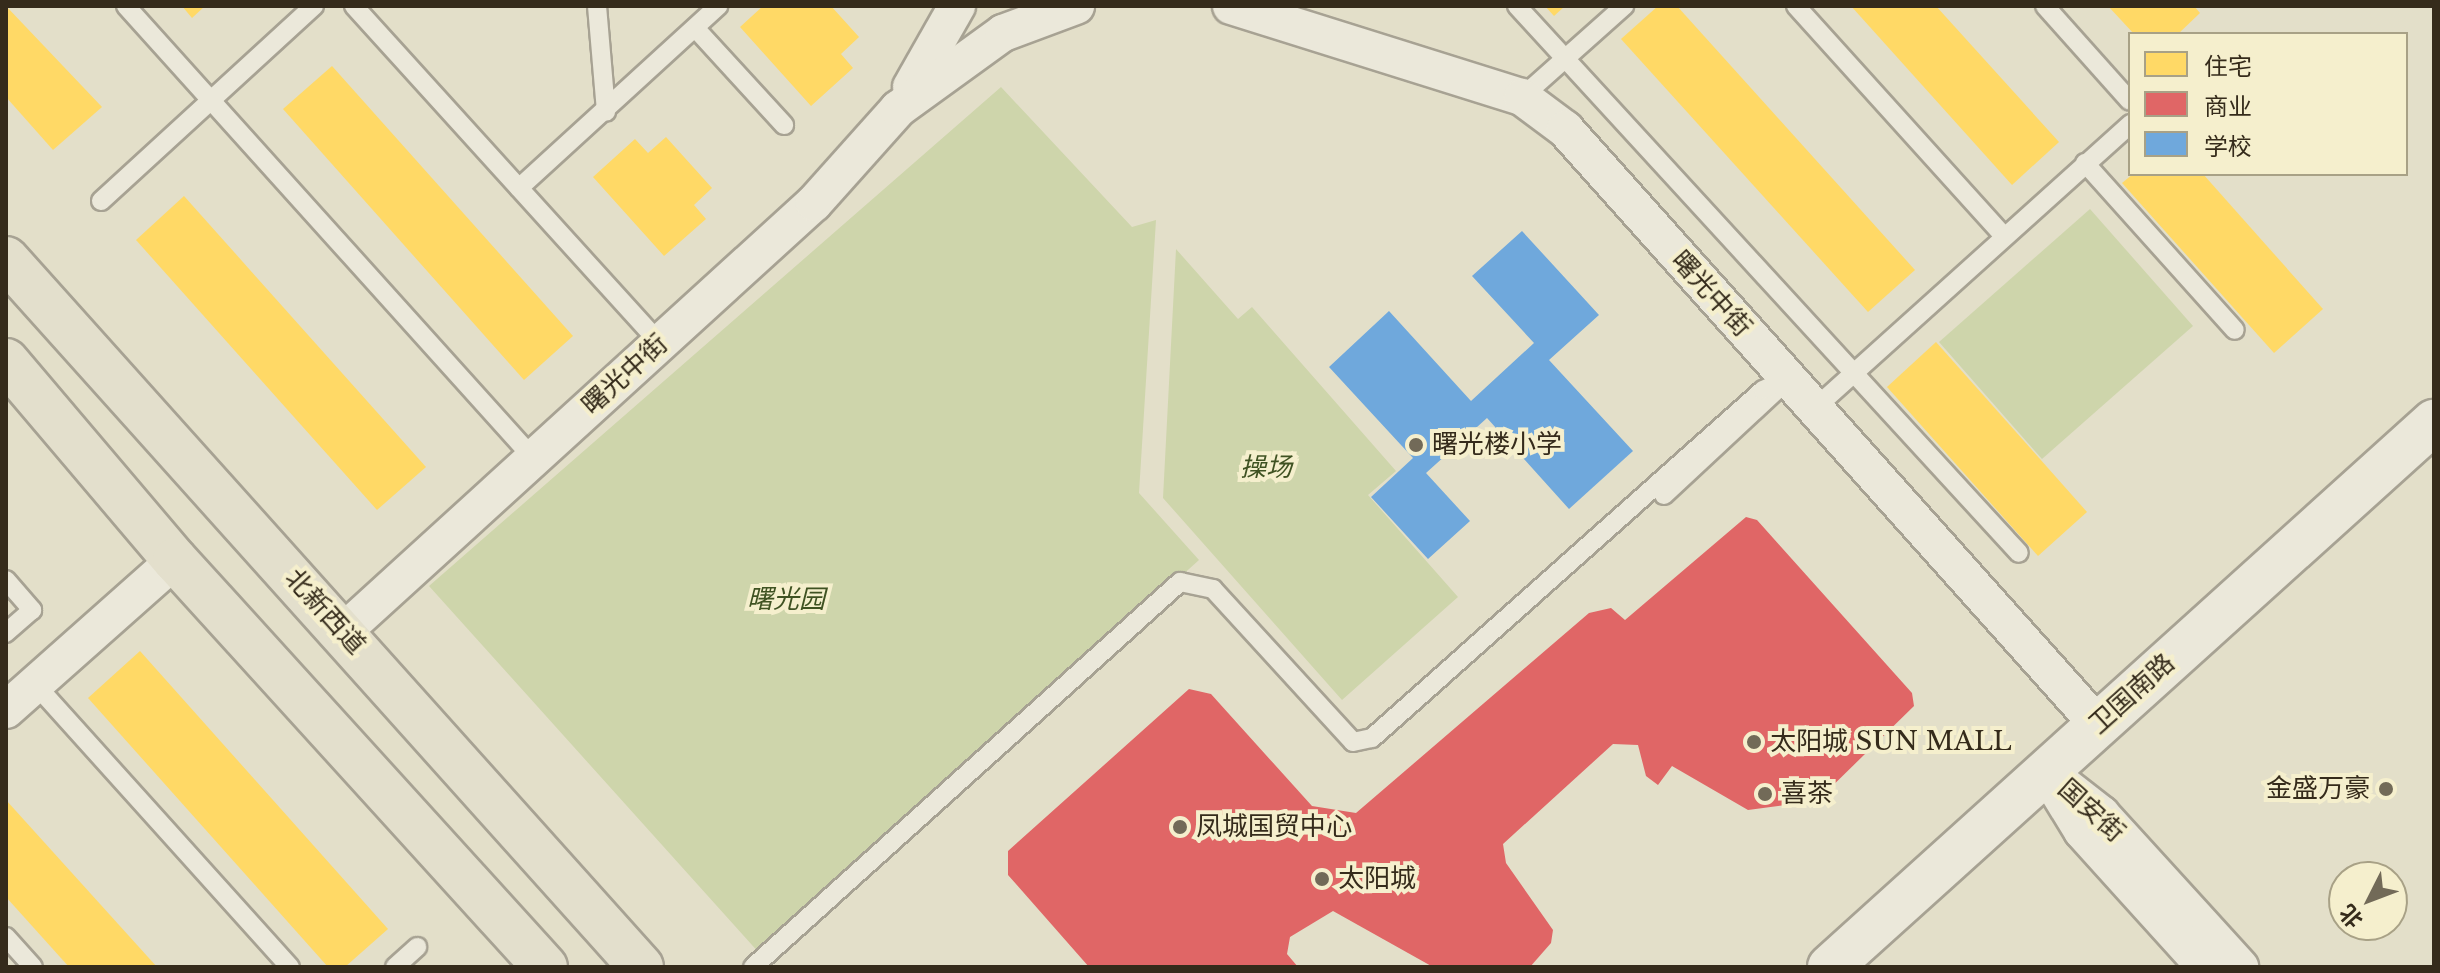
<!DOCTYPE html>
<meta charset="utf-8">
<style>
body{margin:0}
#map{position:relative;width:2440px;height:973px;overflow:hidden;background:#e3dfc9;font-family:"Libre Baskerville","Noto Sans SC",serif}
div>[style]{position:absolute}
.green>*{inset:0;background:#ced5ab}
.homes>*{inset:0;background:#ffd966}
.shops>*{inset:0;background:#e06666}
.schools>*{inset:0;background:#6fa8dc}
.roads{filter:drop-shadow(2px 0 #a7a293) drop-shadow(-2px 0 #a7a293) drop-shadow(0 2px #a7a293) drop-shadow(0 -2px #a7a293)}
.service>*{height:18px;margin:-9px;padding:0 9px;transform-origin:9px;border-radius:9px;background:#ebe8da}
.minor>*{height:36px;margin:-18px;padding:0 18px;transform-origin:18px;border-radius:18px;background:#ebe8da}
.secondary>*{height:44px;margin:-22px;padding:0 22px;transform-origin:22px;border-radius:22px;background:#ebe8da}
.primary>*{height:44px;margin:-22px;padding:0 22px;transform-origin:22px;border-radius:22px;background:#e3dfcc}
.dots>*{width:22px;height:22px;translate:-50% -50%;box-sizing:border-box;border:4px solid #f5efcd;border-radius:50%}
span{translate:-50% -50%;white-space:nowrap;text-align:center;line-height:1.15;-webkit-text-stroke:8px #f5efcd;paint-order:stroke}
.street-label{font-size:26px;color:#352b1b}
.poi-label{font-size:26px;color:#352b1b}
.left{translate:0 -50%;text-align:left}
.right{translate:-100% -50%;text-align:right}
.park-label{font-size:26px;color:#3f5222;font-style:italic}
.frame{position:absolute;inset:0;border:8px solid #352b1b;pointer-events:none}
.legend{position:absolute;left:2128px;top:32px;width:280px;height:144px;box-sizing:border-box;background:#f5efcd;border:2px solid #a8a186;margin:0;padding:10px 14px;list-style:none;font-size:24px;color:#352b1b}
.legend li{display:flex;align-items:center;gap:16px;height:40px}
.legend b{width:40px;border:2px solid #a8a186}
.north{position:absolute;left:2328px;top:861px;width:80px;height:80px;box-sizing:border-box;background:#f5efcd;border:2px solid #a8a186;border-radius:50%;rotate:228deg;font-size:22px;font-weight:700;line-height:32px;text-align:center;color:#352b1b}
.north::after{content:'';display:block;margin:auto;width:28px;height:36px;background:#726a58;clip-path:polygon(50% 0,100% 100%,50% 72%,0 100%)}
</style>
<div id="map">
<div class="green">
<div style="clip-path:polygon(1001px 87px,1132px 227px,1156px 220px,1139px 493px,1199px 560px,761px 955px,429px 586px)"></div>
<div style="clip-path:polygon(2090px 209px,2193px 326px,2042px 459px,1939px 342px)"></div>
<div style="clip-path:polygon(1176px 249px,1238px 319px,1252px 307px,1396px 471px,1368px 495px,1458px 597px,1342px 700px,1163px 498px)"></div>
</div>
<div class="homes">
<div style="clip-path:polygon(6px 6px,102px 107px,53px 150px,6px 97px)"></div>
<div style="clip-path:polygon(182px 6px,205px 6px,192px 18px)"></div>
<div style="clip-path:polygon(763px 6px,831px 6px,859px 37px,841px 54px,853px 68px,811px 106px,740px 27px)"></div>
<div style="clip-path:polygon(1545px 6px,1565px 6px,1554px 16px)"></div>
<div style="clip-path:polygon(1658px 6px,1677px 6px,1915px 270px,1868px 312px,1621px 39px)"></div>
<div style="clip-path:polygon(1851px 6px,1936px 6px,2059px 142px,2012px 185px)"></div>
<div style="clip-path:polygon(2108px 6px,2194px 6px,2200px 13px,2178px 34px,2134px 34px)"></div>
<div style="clip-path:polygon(332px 66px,573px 336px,524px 380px,283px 109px)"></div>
<div style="clip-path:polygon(666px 137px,712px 188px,694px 205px,706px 219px,664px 256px,593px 177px,635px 139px,648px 153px)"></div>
<div style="clip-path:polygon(2133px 174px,2203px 174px,2323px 309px,2274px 353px,2122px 183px)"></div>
<div style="clip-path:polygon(184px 196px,426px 467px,377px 510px,136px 240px)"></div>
<div style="clip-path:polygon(1936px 342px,2087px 512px,2038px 556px,1887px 387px)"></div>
<div style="clip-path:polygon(1740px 531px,1769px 564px,1780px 554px,1885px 670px,1874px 680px,1901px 711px,1847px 760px,1726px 636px,1731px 631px,1686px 580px)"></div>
<div style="clip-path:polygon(140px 651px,388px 929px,345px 967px,328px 967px,88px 698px)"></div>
<div style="clip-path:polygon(6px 800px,157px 967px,69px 967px,6px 897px)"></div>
</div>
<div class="shops">
<div style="clip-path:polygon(1746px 517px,1757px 520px,1912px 693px,1914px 706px,1817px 801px,1748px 810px,1672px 766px,1658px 785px,1646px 776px,1638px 745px,1613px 744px,1503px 844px,1506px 863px,1553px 930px,1551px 943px,1530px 967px,1433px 967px,1333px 911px,1290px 937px,1287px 954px,1298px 967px,1089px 967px,1008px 875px,1008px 851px,1189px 689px,1211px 694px,1312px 806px,1356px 813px,1589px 613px,1611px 608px,1625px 620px)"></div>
</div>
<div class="schools">
<div style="clip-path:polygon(1522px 231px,1599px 315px,1549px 360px,1633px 451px,1569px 509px,1487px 418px,1426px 473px,1470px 521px,1428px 559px,1371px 497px,1413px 458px,1329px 367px,1389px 311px,1471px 401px,1534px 343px,1472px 276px)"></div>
</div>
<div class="roads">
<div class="service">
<div style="left:126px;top:6px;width:608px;rotate:48deg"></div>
<div style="left:354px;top:6px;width:456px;rotate:47.8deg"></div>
<div style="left:597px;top:6px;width:106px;rotate:85.1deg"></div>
<div style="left:1517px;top:6px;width:742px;rotate:47.46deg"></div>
<div style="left:1796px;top:6px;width:310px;rotate:47.9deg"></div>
<div style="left:2045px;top:6px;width:127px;rotate:48.2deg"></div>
<div style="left:697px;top:30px;width:129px;rotate:47.5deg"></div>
<div style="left:1522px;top:97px;width:137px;rotate:-41.7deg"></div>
<div style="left:2085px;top:163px;width:224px;rotate:48.1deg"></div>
<div style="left:519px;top:188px;width:270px;rotate:-42.4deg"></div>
<div style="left:101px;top:201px;width:289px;rotate:-42.5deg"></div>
<div style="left:1814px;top:409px;width:426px;rotate:-42deg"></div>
<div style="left:1664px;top:495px;width:163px;rotate:-43deg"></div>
<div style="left:6px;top:580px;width:40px;rotate:49deg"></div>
<div style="left:32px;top:610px;width:35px;rotate:139deg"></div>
<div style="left:35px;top:684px;width:381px;rotate:48deg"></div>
<div style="left:6px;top:937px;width:40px;rotate:48deg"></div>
<div style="left:395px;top:967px;width:30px;rotate:-42deg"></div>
<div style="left:753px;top:967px;width:575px;rotate:-42.04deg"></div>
<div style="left:1180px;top:582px;width:34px;rotate:12deg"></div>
<div style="left:1213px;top:589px;width:207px;rotate:47.5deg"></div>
<div style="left:1353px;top:742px;width:19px;rotate:-12deg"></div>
<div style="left:1372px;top:738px;width:523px;rotate:-41.67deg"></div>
<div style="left:1763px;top:390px;width:26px;rotate:-25deg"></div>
</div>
<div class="minor">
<div style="left:1231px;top:6px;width:305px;rotate:17.4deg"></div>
<div style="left:1522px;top:97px;width:54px;rotate:36.7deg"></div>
<div style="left:1565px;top:129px;width:800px;rotate:48.19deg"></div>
<div style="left:911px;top:87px;width:93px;rotate:-60.4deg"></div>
<div style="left:343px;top:632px;width:637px;rotate:-42.33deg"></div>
<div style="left:814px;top:203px;width:126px;rotate:-48.2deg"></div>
<div style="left:898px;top:109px;width:130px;rotate:-35.9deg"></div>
<div style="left:1003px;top:33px;width:78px;rotate:-20.3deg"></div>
<div style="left:6px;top:710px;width:226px;rotate:-41.6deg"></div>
<div style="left:2046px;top:771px;width:70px;rotate:38deg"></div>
<div style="left:2101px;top:814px;width:207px;rotate:47.7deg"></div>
<div style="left:2057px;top:790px;width:48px;rotate:58.6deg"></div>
<div style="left:2082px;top:831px;width:183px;rotate:47.9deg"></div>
</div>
<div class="secondary">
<div style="left:1830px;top:967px;width:814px;rotate:-42.06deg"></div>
</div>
<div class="primary">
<div style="left:6px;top:259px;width:951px;rotate:48.11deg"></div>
<div style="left:6px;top:361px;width:261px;rotate:49.7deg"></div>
<div style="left:175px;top:560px;width:550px;rotate:47.73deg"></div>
</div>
</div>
<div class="dots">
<div style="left:1416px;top:445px;background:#726a58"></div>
<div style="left:1754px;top:742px;background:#726a58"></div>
<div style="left:2386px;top:789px;background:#726a58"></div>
<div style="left:1765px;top:794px;background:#726a58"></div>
<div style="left:1180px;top:827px;background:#726a58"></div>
<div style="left:1322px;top:879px;background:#726a58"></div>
</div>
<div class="street-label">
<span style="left:1711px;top:294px;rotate:48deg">曙光中街</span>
<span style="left:625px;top:375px;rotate:-42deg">曙光中街</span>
<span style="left:325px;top:612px;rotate:48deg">北新西道</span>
<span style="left:2132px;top:694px;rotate:-42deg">卫国南路</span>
<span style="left:2091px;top:811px;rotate:42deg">国安街</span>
</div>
<div class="poi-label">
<span class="left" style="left:1432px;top:445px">曙光楼小学</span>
<span class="left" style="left:1770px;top:742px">太阳城 SUN MALL</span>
<span class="right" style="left:2370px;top:789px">金盛万豪</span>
<span class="left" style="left:1781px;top:794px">喜茶</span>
<span class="left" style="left:1196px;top:827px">凤城国贸中心</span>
<span class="left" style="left:1338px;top:879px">太阳城</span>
</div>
<div class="park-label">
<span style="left:1266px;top:468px">操场</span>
<span style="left:786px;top:600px">曙光园</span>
</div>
<div class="frame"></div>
<ul class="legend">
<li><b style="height:22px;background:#ffd966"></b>住宅</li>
<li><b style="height:22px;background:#e06666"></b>商业</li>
<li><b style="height:22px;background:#6fa8dc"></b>学校</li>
</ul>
<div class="north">北</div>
</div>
